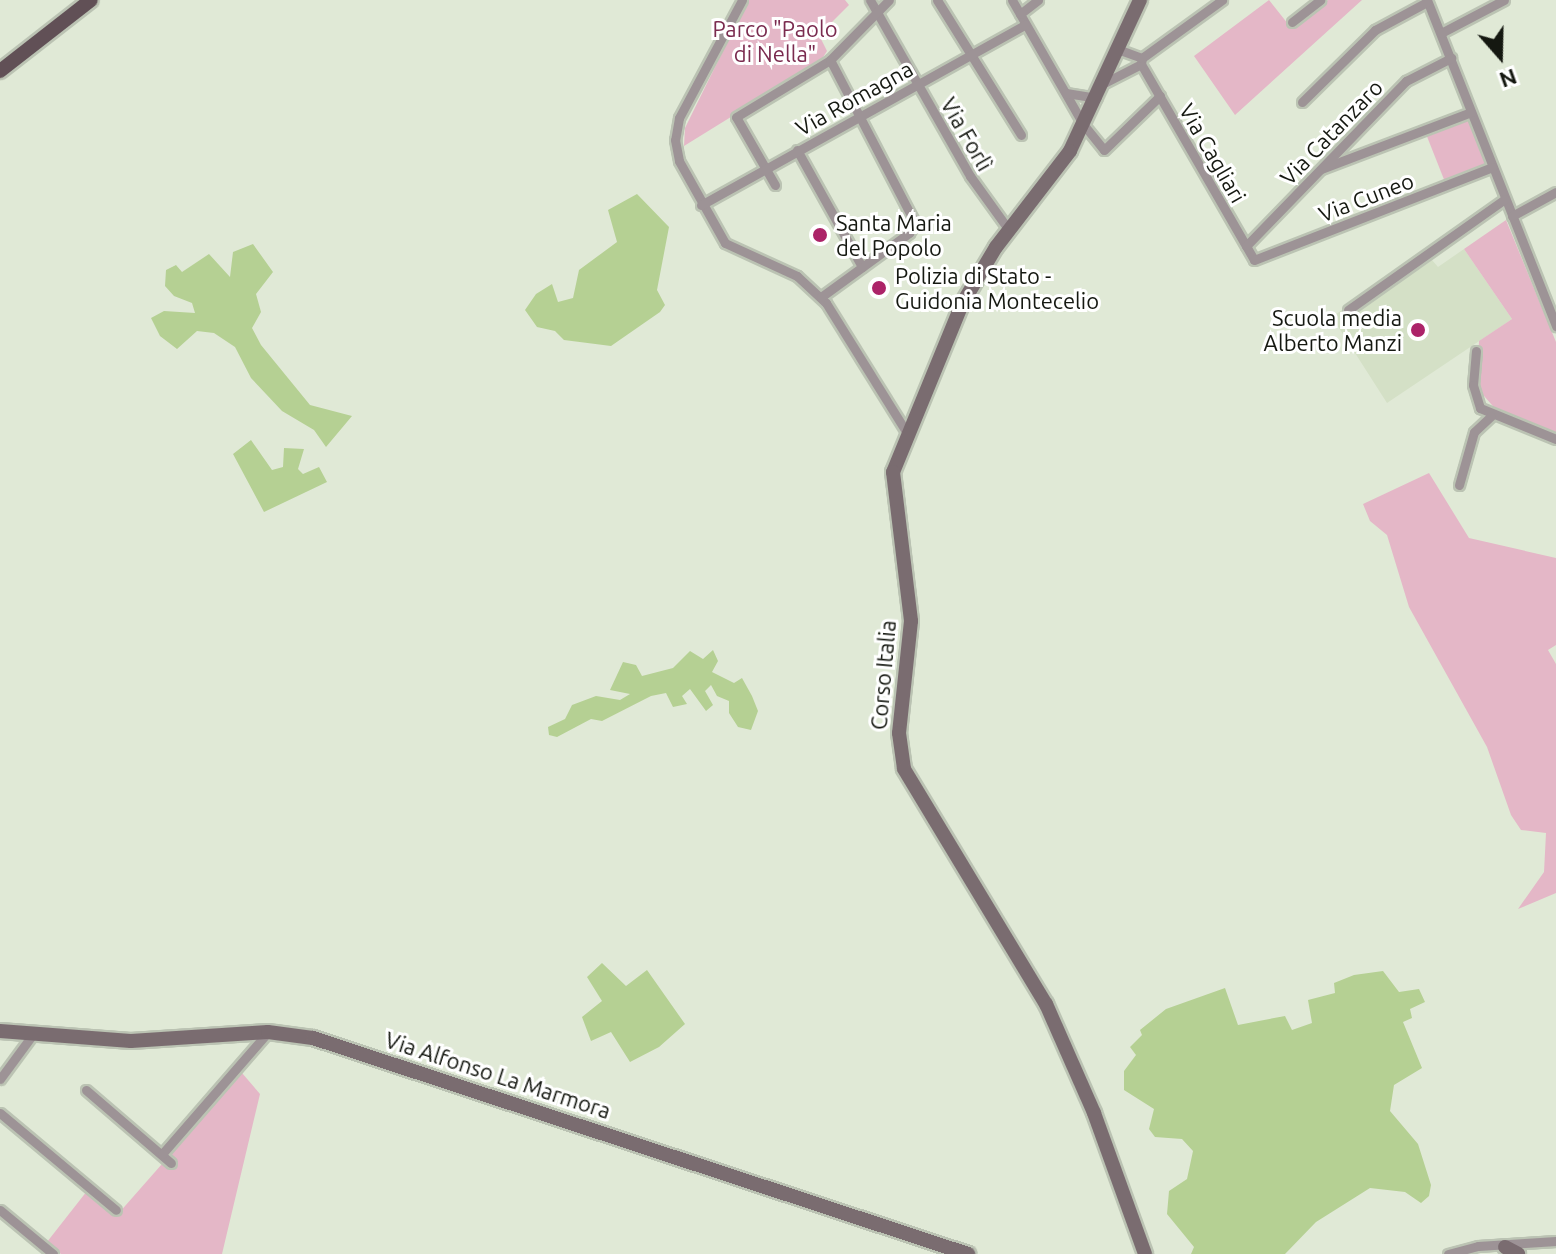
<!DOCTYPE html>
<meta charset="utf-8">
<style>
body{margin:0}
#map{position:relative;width:1556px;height:1254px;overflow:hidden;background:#e0e9d6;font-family:Ubuntu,sans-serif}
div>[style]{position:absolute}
.built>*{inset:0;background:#d4e0c6}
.green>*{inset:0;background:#e4b7c7}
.water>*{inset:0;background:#b5d093}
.roads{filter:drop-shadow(2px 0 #bbc3b3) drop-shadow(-2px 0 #bbc3b3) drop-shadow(0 2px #bbc3b3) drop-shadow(0 -2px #bbc3b3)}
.street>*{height:9px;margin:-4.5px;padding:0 4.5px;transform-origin:4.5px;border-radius:4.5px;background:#9d9396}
.secondary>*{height:14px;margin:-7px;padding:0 7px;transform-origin:7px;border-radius:7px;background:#7a6c70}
.primary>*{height:14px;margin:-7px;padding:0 7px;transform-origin:7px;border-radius:7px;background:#615056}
.dots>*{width:22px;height:22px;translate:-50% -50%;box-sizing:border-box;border:4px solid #fff;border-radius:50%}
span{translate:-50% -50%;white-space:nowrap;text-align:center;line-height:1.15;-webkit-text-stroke:6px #fff;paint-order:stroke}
.park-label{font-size:22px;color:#7a2b4f}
.street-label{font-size:22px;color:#151811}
.poi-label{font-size:22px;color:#151811}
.left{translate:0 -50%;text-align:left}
.right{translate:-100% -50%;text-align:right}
.north{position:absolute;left:1460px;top:16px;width:80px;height:80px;-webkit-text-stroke:6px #fff;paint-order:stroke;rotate:160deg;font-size:22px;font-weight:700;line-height:32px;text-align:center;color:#151811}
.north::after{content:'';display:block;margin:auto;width:28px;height:36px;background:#151811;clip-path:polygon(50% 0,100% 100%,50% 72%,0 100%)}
</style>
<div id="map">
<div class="built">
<div style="clip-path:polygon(1464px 249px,1512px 319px,1387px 403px,1332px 317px,1414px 259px,1421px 268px,1432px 260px,1438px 267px)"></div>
</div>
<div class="green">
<div style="clip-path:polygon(748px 0,845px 0,849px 5px,819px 35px,827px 51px,820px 62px,684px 146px,685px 128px)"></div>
<div style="clip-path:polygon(1269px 0,1292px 29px,1328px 0,1362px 0,1235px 115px,1194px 56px)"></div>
<div style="clip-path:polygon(1468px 118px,1487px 166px,1445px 182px,1426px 134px)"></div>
<div style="clip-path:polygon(1506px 220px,1556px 342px,1556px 433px,1499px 413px,1477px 388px,1479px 341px,1512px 319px,1464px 249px)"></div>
<div style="clip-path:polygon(1429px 473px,1469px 538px,1556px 558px,1556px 645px,1548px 650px,1556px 664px,1556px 893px,1518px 909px,1544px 872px,1546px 833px,1521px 830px,1511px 815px,1487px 747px,1409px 607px,1387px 535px,1370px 521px,1363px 504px)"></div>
<div style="clip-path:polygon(242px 1073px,260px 1094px,222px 1254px,61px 1254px,47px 1242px,87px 1191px,118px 1214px)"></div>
</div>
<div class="water">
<div style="clip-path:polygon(637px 194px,669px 227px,657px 290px,665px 305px,660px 312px,611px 346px,564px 340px,555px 331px,537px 327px,525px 310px,536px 294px,552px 284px,558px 302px,573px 298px,579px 270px,617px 242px,608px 210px)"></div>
<div style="clip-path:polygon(253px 244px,273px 272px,256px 294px,261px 312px,252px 328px,261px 345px,310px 405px,352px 416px,326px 447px,314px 430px,282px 411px,251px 378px,235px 347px,214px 333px,197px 331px,177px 349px,160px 336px,151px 318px,164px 311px,195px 313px,192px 303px,174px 296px,165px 286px,166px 270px,176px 265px,182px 272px,209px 254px,230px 277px,233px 252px)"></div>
<div style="clip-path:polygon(251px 440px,272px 470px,283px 467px,284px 448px,304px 449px,298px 469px,303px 474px,319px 467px,327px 482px,264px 512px,233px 454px)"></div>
<div style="clip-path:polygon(713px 650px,718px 661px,712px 672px,734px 683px,742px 678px,752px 696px,758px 711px,751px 730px,738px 727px,729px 713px,729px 701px,717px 696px,711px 685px,705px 691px,713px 705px,706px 711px,690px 689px,682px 696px,687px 704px,673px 707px,666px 693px,651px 696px,602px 721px,591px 719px,557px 737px,549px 735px,548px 727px,565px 719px,572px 705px,596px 696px,620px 700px,630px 694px,610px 690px,623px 662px,636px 665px,642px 676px,673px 668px,690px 651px,703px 659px)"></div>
<div style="clip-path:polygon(602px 963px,626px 986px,647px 970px,685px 1024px,659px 1047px,630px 1062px,611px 1032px,591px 1041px,582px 1017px,602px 1001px,587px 977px)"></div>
<div style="clip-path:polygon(1383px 971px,1399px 992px,1419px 989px,1425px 1002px,1410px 1009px,1412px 1018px,1403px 1022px,1422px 1068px,1394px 1085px,1390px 1111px,1418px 1144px,1431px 1185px,1429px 1196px,1421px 1203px,1405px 1192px,1370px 1188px,1316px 1222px,1285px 1254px,1191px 1254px,1194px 1247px,1167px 1214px,1169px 1191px,1187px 1179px,1193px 1151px,1182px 1139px,1155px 1137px,1149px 1129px,1154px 1109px,1124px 1090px,1124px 1071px,1136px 1055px,1130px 1047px,1142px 1035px,1140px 1030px,1166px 1009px,1225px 988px,1238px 1025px,1285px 1016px,1292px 1030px,1312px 1023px,1308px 1000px,1335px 993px,1334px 983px,1354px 975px)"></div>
</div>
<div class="roads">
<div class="street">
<div style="left:742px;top:0;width:134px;rotate:118.1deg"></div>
<div style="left:679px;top:118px;width:22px;rotate:100deg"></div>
<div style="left:675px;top:140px;width:21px;rotate:79deg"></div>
<div style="left:679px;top:161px;width:94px;rotate:60.7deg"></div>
<div style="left:725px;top:243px;width:79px;rotate:24.6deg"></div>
<div style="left:797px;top:276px;width:40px;rotate:43deg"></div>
<div style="left:826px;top:303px;width:153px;rotate:58.1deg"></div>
<div style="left:870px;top:0;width:202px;rotate:60.4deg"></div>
<div style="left:970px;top:176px;width:67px;rotate:54.2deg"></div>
<div style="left:937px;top:0;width:159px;rotate:58.1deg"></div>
<div style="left:1012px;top:0;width:143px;rotate:60.2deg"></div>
<div style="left:1083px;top:124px;width:33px;rotate:51deg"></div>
<div style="left:1104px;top:150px;width:78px;rotate:-44deg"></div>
<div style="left:1427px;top:0;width:351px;rotate:68.4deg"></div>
<div style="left:1020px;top:14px;width:23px;rotate:-38deg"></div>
<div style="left:1292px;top:22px;width:36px;rotate:-38deg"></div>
<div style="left:1441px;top:33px;width:71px;rotate:-27.6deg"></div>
<div style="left:1120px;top:50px;width:23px;rotate:20deg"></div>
<div style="left:1141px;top:64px;width:226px;rotate:60deg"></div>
<div style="left:1254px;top:260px;width:256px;rotate:-21.3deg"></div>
<div style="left:1106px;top:82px;width:39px;rotate:-27deg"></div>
<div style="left:1141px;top:64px;width:6px;rotate:-81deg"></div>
<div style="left:1142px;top:58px;width:99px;rotate:-35.9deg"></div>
<div style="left:1066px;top:93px;width:31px;rotate:9deg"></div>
<div style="left:1302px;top:102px;width:103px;rotate:-44.6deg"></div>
<div style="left:1375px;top:30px;width:59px;rotate:-28.3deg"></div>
<div style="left:797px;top:150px;width:134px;rotate:60.9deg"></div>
<div style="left:1321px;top:169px;width:160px;rotate:-20.8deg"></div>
<div style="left:775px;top:185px;width:78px;rotate:-119.8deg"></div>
<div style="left:736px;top:117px;width:110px;rotate:-31.2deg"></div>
<div style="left:830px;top:60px;width:84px;rotate:-45.5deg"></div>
<div style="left:701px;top:205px;width:371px;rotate:-29.1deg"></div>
<div style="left:1512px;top:216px;width:50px;rotate:-28.6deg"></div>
<div style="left:1246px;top:246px;width:230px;rotate:-45.9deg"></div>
<div style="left:1406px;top:81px;width:51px;rotate:-27.1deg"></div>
<div style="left:821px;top:297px;width:109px;rotate:-36deg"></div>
<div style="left:909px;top:233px;width:12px;rotate:-59deg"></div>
<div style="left:915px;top:223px;width:184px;rotate:-117.5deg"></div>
<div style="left:1348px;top:310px;width:192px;rotate:-35.3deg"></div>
<div style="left:1476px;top:351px;width:34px;rotate:95deg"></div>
<div style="left:1473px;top:385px;width:24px;rotate:73deg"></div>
<div style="left:1480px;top:408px;width:82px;rotate:22.2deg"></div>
<div style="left:1459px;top:485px;width:55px;rotate:-74.2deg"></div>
<div style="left:1474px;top:432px;width:23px;rotate:-43deg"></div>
<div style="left:0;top:1079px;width:56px;rotate:-53.7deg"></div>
<div style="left:86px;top:1090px;width:112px;rotate:40.7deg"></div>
<div style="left:0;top:1113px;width:151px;rotate:39.9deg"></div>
<div style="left:162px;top:1154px;width:162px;rotate:-49deg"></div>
<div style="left:0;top:1210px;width:69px;rotate:39.7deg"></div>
<div style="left:1448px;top:1254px;width:31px;rotate:-15deg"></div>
<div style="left:1478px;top:1246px;width:78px;rotate:-3.7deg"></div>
</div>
<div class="secondary">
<div style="left:1140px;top:0;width:166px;rotate:114.9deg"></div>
<div style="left:1070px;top:151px;width:121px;rotate:127.6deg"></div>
<div style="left:996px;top:247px;width:66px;rotate:120.8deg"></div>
<div style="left:962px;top:304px;width:182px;rotate:112.3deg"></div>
<div style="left:893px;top:472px;width:150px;rotate:83.1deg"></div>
<div style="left:911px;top:621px;width:113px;rotate:96.1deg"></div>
<div style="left:899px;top:733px;width:36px;rotate:82deg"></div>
<div style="left:904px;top:769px;width:275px;rotate:58.9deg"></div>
<div style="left:1046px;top:1004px;width:119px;rotate:66.2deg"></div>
<div style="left:1094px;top:1113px;width:150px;rotate:70.1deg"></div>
<div style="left:0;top:1031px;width:131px;rotate:4.4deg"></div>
<div style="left:131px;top:1041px;width:137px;rotate:-3.8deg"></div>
<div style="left:268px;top:1032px;width:45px;rotate:7.6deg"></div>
<div style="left:313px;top:1038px;width:690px;rotate:18.25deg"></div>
<div style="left:1505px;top:1247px;width:15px;rotate:28deg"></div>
</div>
<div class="primary">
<div style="left:0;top:71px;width:115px;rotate:-38deg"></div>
</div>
</div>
<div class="dots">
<div style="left:820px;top:235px;background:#ac2368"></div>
<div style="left:879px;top:288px;background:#ac2368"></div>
<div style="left:1418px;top:330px;background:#ac2368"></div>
</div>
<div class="park-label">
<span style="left:775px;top:41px">Parco "Paolo<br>di Nella"</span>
</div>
<div class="street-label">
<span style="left:854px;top:98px;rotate:-29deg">Via Romagna</span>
<span style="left:1331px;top:132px;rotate:-46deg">Via Catanzaro</span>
<span style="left:967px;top:134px;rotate:60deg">Via Forlì</span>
<span style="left:1213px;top:153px;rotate:60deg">Via Cagliari</span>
<span style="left:1366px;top:197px;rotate:-21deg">Via Cuneo</span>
<span style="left:883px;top:675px;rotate:-85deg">Corso Italia</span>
<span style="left:498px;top:1075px;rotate:18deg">Via Alfonso La Marmora</span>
</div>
<div class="poi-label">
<span class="left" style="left:836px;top:235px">Santa Maria<br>del Popolo</span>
<span class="left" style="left:895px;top:288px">Polizia di Stato -<br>Guidonia Montecelio</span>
<span class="right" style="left:1402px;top:330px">Scuola media<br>Alberto Manzi</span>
</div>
<div class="north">N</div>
</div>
